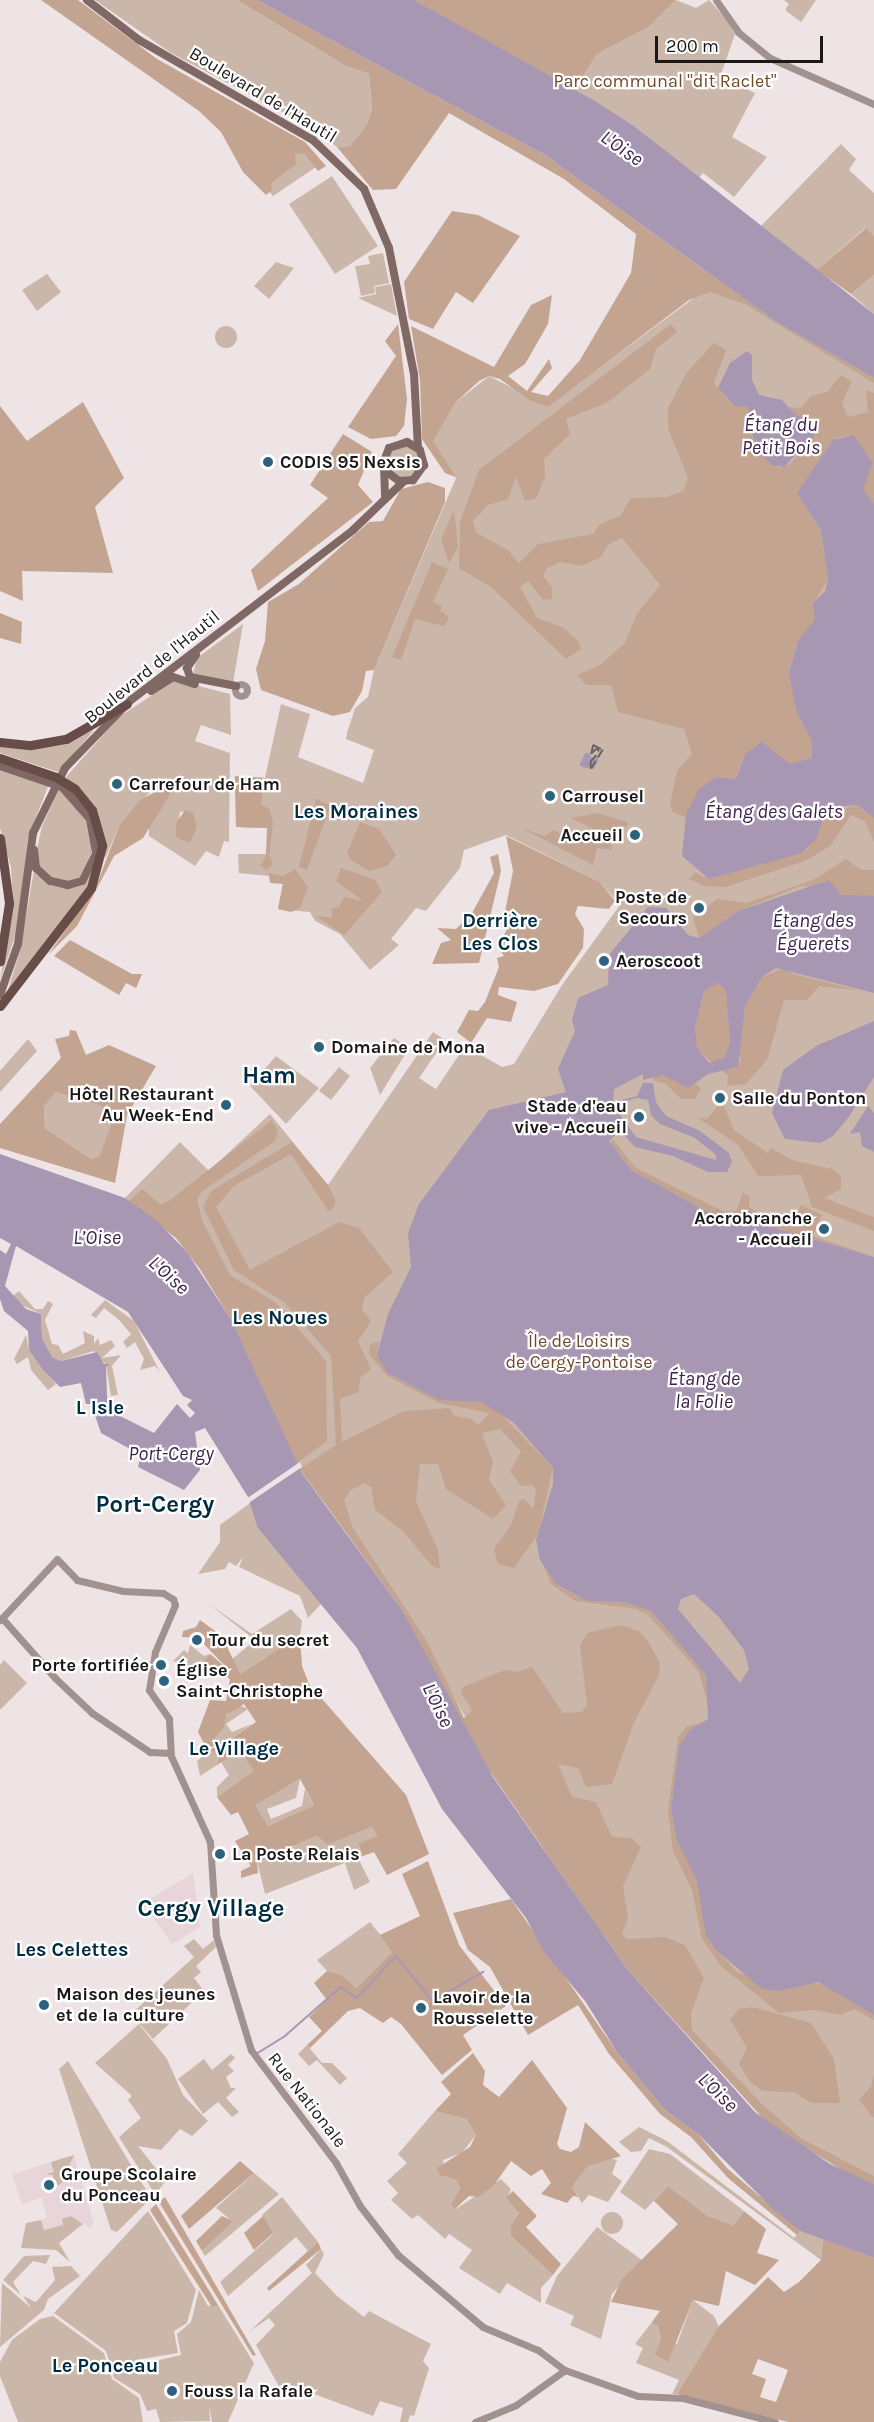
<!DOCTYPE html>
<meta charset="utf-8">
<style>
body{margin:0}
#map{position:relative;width:874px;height:2422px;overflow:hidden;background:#eee4e6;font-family:Karla,sans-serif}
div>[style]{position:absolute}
.built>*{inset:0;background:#e8d5d9}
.green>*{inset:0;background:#cbb7a9}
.round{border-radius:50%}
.forest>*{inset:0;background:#c2a491}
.water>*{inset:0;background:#a797b3}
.pier>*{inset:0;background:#eee4e6}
.stream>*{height:1.5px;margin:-0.75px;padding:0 0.75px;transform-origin:0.75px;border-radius:0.75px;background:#a797b3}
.canal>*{height:6px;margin:-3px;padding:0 3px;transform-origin:3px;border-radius:3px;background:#a797b3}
.tertiary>*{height:7px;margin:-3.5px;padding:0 3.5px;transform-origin:3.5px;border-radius:3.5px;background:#a2928f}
.tertiary>.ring{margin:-3.5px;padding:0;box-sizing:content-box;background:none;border:7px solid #a2928f;border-radius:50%}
.secondary>*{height:8px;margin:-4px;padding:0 4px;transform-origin:4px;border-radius:4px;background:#806965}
.primary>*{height:9px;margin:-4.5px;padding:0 4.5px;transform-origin:4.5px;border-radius:4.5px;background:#674c48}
.rail>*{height:1.5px;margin-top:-0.75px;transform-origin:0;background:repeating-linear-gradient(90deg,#696364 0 9px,transparent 0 13.5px)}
.dots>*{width:16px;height:16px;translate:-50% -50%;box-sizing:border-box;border:3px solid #fff;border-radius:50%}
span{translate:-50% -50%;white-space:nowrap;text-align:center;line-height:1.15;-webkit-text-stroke:4.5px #fff;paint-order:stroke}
.park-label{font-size:18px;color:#734829}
.street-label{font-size:18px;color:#1a1717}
.poi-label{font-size:18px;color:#1a1717;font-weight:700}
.left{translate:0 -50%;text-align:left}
.right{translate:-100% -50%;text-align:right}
.water-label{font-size:20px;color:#3b224a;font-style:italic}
.neighbourhood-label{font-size:20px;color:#002d42;font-weight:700}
.district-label{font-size:24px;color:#002d42;font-weight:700}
.scale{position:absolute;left:655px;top:36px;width:168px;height:27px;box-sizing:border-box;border:3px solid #1a1717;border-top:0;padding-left:8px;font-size:18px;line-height:21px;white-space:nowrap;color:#1a1717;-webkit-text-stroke:4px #fff;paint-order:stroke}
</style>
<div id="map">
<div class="built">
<div style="clip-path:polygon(193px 1873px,200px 1927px,172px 1944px,143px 1903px)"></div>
<div style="clip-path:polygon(74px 2155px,94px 2223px,90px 2228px,71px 2216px,63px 2225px,44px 2230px,41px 2220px,47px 2218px,41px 2197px,22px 2205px,12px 2174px)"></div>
</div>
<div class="green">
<div style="clip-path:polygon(95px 0,237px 0,344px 65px,369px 74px,372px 110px,367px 124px,350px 146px,337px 147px,309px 126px,171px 53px)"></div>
<div style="clip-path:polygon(676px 0,696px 8px,709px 0,727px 20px,735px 34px,720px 77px,755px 93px,732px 137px,767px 157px,734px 197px,703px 173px,699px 178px,634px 126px,573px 91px,597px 54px,649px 27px)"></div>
<div style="clip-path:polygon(784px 0,816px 0,801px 22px,785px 10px,789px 4px)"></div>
<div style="clip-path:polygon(841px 144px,856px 159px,849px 170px,874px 193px,874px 236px,865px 228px,817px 270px,761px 226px)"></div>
<div style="clip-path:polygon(302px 145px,316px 167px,273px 196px,263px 185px,296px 162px,292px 154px)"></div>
<div style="clip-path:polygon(332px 176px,378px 246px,335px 274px,289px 204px)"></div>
<div style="clip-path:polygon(383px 253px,389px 283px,374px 286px,375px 293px,361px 296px,355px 266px,370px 264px,368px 256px)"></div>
<div style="clip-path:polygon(276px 262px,294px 268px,269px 299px,254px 286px)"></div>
<div style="clip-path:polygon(47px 274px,61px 292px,37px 311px,22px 290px)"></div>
<div style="clip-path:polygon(874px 275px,874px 314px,851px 294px)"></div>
<div style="clip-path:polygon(718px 280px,778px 323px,874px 378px,874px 2184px,789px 2139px,597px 1928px,548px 1856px,387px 1586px,302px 1473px,232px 1321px,200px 1269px,176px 1238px,125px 1198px,180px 1142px,209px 1171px,270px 1114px,328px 1185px,433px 1032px,445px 1040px,419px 1078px,436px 1089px,465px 1046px,502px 1067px,514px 1064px,562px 985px,620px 905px,600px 882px,506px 835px,464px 850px,460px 868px,426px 911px,416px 908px,391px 939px,399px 945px,370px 970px,340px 934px,315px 921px,310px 912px,278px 909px,283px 883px,270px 883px,269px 876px,239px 873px,238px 854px,266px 854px,268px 828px,236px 827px,235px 776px,265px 778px,281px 704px,310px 714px,298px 757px,363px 783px,374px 750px,346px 739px,347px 733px,355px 708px,368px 697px,374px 670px,456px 478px,432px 441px,455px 403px,489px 376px,548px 406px)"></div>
<div style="clip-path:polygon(391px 284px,397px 316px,358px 298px,376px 294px,375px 287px)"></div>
<div class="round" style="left:215px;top:326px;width:22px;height:22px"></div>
<div class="round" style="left:388px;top:446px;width:32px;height:32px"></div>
<div style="clip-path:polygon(243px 624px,233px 683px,193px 675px,197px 658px)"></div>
<div style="clip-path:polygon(evenodd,175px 680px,230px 694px,231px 735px,201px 725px,195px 741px,230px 753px,229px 842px,224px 841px,219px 857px,206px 851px,195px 866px,149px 836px,149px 826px,170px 795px,150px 792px,119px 826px,105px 859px,97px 812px,66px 777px,119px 717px,175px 680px,191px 811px,197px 827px,192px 836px,176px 835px,180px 812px,191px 811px)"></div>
<div style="clip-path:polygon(94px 730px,58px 772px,0 753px,0 745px,44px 747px)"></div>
<div style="clip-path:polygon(0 770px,49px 784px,28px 838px,17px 930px,0 981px,13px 902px,11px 867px,0 828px)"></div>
<div style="clip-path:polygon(59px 789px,87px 819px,92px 856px,79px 878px,71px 882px,53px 880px,38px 866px,36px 853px,42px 826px)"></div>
<div style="clip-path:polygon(34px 870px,51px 885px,66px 888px,80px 885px,93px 872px,89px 886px,7px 993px,20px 951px)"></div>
<div style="clip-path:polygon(394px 1038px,409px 1048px,380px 1095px,370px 1068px)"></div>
<div style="clip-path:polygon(28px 1039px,37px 1051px,0 1092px,0 1071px)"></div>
<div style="clip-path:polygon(276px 1056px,319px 1088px,286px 1124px,250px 1086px)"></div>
<div style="clip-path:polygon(339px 1067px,350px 1076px,331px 1100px,319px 1091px)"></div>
<div style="clip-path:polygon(56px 1092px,101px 1106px,111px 1125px,99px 1158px,91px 1159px,45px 1128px,44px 1107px)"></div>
<div style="clip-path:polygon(19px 1291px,35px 1309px,43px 1309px,48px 1301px,53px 1304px,45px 1320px,52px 1344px,58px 1345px,63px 1354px,85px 1343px,83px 1331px,94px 1336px,94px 1344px,98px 1338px,100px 1345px,111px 1340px,115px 1346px,102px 1358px,121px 1355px,112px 1366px,118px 1395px,111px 1396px,106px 1365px,94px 1351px,61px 1361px,52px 1357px,42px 1338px,41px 1314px,20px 1304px,13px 1296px)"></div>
<div style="clip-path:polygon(105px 1300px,134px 1321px,160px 1372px,155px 1366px,140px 1370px,144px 1359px,135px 1342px,127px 1348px,123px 1342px,131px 1334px,119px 1320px,104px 1308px,96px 1318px,91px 1315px)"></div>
<div style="clip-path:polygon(26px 1335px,29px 1350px,56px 1384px,48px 1390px,31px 1370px,28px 1357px,17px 1364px,14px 1359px)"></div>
<div style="clip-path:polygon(250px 1503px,257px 1527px,322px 1603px,308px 1618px,300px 1596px,239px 1567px,243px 1557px,236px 1566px,229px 1562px,225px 1569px,198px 1574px,220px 1542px,220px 1525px)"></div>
<div style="clip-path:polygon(209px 1604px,252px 1634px,291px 1609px,302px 1621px,300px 1635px,240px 1674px,231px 1660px,255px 1640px)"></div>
<div style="clip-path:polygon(191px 1642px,198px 1643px,194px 1648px,204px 1656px,210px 1654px,195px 1670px,173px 1661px,184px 1650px,188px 1653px)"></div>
<div style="clip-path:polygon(4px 1660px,27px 1683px,0 1710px,0 1665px)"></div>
<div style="clip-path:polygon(239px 1705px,248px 1709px,226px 1724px,232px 1732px,252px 1724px,232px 1738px,238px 1746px,231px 1749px,213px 1741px,224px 1727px,223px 1718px)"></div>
<div style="clip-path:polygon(211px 1750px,220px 1754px,217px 1765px,200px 1776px,197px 1761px)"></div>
<div style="clip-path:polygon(240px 1750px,255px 1771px,217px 1797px,217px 1787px,229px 1775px,221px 1762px)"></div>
<div style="clip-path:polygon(300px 1779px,296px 1798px,267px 1809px,271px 1819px,302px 1806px,305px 1789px,314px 1805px,268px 1826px,254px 1805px)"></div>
<div style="clip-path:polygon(372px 1827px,377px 1836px,358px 1845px,363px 1856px,358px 1858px,370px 1882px,354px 1890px,345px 1863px,265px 1894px,257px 1861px,317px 1836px,328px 1845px)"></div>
<div style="clip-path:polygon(370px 1922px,393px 1951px,356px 1988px,351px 1987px,340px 1974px,327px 1971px,317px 1960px)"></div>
<div style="clip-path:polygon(194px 1939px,203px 1949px,214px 1940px,216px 1947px,196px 1966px,201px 1972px,194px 1978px,204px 1991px,153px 2039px,131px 2014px,194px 1957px,184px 1946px)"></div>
<div style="clip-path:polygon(139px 2024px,167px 2059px,183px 2095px,208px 2121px,192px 2136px,180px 2129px,161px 2150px,138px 2146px,166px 2181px,155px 2194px,119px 2137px,141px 2118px,128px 2100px,132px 2096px,95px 2063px)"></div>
<div style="clip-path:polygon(307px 2045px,322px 2063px,332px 2063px,347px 2078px,340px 2085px,317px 2060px,309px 2066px,298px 2054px)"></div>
<div style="clip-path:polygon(231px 2054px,235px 2058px,228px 2065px,234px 2071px,226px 2077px,231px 2088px,236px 2088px,226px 2098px,239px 2112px,232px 2117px,218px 2102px,203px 2114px,178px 2079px,204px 2059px,212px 2070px)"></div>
<div style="clip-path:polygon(68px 2061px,151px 2198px,117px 2232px,111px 2230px,59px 2069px)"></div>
<div style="clip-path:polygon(435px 2111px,466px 2119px,476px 2135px,462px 2153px,443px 2160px,446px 2177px,456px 2180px,460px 2188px,451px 2204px,456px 2209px,501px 2179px,511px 2189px,507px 2197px,519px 2211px,511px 2236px,553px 2275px,541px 2288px,541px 2303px,507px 2283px,500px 2294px,459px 2268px,472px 2250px,449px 2234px,445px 2239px,418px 2215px,412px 2219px,391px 2200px,398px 2193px,387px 2181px,407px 2163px,398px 2154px)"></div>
<div style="clip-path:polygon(639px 2127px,667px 2141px,794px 2238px,800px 2231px,823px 2239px,821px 2260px,667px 2147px,649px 2138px,641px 2151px,631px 2152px,619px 2142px)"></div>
<div style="clip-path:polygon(649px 2149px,670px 2154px,744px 2211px,733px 2225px,708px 2216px,668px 2186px,645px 2210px,620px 2192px)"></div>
<div style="clip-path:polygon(74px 2155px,61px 2184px,54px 2186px,53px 2175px,46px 2174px,54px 2172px,51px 2162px)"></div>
<div style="clip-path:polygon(606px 2157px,617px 2160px,612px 2174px,622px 2181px,608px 2202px,589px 2195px,582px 2203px,572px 2187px,588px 2166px)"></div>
<div style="clip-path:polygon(254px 2173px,279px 2194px,205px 2256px,202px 2251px,232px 2221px,216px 2208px)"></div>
<div style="clip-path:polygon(282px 2197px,318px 2242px,308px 2251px,296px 2237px,228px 2296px,220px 2282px,273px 2234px,262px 2215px)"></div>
<div style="clip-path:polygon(148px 2211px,196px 2290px,187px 2323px,174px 2331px,178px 2353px,135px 2360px,133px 2366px,181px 2355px,177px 2334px,191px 2322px,199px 2290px,208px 2306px,218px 2305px,254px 2363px,228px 2422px,212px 2422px,209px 2406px,210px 2421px,160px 2422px,156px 2409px,147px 2411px,140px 2394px,114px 2378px,106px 2351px,54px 2313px)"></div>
<div class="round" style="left:601px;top:2212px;width:22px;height:22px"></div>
<div style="clip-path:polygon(71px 2216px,83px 2224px,59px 2243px,70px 2262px,56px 2250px,21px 2248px,26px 2223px,41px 2220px,44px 2230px,63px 2225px,62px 2219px)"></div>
<div style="clip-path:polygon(597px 2227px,642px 2260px,612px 2294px,601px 2339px,570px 2325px,574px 2316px,545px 2303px,557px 2276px)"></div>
<div style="clip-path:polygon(321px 2249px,324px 2254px,315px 2273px,337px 2296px,364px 2317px,369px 2311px,431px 2344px,423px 2361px,429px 2368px,414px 2416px,410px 2415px,408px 2422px,400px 2422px,403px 2408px,380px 2401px,373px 2416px,285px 2383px,281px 2390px,256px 2345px,275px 2325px,269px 2318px,249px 2332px,312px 2273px,306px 2265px)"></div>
<div style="clip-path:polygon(50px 2255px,46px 2264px,33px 2261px,13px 2282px,21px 2295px,3px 2280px,24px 2256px)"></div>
<div style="clip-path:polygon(71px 2266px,80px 2276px,48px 2299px,44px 2310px,0 2347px,2px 2283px,31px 2308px,23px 2296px,36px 2302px,55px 2280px,52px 2267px)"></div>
<div style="clip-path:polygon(693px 2300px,714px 2316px,719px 2327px,677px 2394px,672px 2394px,679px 2380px,636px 2363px,643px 2348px,635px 2344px,652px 2322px,658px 2325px,661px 2340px,677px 2344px)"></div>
<div style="clip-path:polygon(53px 2316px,104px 2353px,112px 2379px,139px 2398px,143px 2422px,18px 2422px,0 2376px,0 2362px,12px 2340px,40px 2319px)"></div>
</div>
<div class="forest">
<div style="clip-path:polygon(41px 0,78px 0,157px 59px,305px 142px,326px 166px,318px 171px,304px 153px,295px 154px,296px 164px,271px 183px,272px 190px,266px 195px,243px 172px,221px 132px,199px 111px)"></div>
<div style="clip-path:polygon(237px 0,257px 0,545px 155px,778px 323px,874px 378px,874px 383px,745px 304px,710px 292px,689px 300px,548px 407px,529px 400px,500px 379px,489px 376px,479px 381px,455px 403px,433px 441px,456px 477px,445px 473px,422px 439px,420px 380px,411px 326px,494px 367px,531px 305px,552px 295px,548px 324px,525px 364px,508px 376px,527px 391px,549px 359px,552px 368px,531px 392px,548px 396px,580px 360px,631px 273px,636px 234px,564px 179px,449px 113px,396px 189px,373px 190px,337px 147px,350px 146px,367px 124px,372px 110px,369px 74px,344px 65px)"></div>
<div style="clip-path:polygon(414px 0,676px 0,649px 27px,597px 54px,573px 91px)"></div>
<div style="clip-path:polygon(452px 211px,478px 215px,520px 236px,473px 303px,456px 292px,433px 329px,409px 319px,404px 282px)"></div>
<div style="clip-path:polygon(866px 228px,874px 236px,874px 275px,851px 294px,817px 270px)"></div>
<div style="clip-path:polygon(398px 324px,407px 399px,404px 426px,396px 436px,371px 439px,348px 427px,396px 356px,385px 341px)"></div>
<div style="clip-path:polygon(671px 324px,677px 332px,656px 349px,650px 369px,608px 402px,566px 419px,570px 434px,544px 459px,545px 477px,536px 499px,525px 501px,516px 477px,508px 499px,488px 505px,473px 521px,476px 533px,508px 550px,519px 563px,538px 544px,593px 534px,600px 524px,620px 516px,631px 498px,667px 497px,683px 491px,688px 479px,668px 428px,668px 408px,687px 372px,714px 343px,726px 350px,714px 383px,728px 400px,751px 408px,748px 428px,761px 454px,779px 468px,791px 463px,814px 436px,815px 422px,796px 415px,789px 407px,801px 408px,811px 396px,827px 392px,841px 375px,852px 381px,842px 403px,848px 417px,868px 412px,866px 393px,868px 390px,874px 393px,874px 504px,863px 489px,872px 459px,850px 435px,837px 438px,797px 493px,821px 530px,828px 579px,815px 601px,815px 622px,796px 645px,789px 673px,796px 711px,812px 741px,812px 758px,790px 764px,743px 757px,736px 779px,716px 777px,699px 789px,685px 817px,672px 812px,670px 804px,677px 771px,692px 754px,684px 729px,618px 712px,611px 685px,586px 685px,577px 675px,600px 665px,624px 644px,637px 614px,660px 585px,622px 538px,609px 544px,601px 557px,582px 566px,560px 562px,547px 568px,543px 576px,552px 587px,552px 599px,543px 600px,528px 581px,520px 587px,537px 618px,564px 628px,578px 641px,581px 649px,566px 659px,492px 588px,459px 568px,460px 522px,479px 470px)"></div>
<div style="clip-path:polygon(83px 402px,124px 478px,95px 507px,113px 573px,22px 571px,23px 601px,0 591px,0 406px,27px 441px)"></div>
<div style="clip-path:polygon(343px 434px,372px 452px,358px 485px,373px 502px,258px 591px,251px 570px,328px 498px,310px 485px)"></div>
<div style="clip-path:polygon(428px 482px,445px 488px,445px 502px,374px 670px,366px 671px,362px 691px,350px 712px,333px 716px,261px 690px,256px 669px,265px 641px,268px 602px,299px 584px,369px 522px,383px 521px,401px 489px)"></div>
<div style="clip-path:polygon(454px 509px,458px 547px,449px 563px,441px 540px)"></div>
<div style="clip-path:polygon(432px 562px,448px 569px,433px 602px,442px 606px,440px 611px,448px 616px,448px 621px,444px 626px,415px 619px,401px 660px,392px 657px)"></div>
<div style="clip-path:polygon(0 613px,22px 622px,21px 644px,0 638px)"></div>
<div style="clip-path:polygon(235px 776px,265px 778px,261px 804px,270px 810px,273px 823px,269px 855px,273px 863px,267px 870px,260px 866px,266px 856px,267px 828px,236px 827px)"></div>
<div style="clip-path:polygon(161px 789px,170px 789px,170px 795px,143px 838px,114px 856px,77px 926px,48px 955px,96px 887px,119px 826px,140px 800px)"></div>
<div style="clip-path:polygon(316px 799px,331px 805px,307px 870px,299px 867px)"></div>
<div style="clip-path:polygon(857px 805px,874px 818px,874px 842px,865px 821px,851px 815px,830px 846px,805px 861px,726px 887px,703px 886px,689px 879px,695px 872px,703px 877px,807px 850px,828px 813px)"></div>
<div style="clip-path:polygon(185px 810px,193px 812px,197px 827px,190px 843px,176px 837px,176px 823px)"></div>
<div style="clip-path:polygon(598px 813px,627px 822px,628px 825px,609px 837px,571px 818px)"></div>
<div style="clip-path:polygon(360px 822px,379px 829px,396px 855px,387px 866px,369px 871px,350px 859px,347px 853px)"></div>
<div style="clip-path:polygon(521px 828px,544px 836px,554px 830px,571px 839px,586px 831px,611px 844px,612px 850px,597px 848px,593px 865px)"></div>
<div style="clip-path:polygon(506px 836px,600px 882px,615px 901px,609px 909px,578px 906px,575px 914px,584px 929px,583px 948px,558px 984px,534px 991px,499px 987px,498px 995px,517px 1002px,511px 1022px,487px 1018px,471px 1043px,457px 1032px,469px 1010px,478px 1011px,485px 1002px,499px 967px,497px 958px,504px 956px,498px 947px,507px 929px,504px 917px,513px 871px)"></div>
<div style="clip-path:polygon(498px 854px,501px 871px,479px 963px,432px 964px,441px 943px,451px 940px,437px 928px,456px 929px,472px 913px,494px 873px,490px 857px)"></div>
<div style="clip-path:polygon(846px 859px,861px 870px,874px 870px,874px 896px,848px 897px,835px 890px,801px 886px,738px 911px,699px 938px,693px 918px,717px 899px,747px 903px,815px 879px)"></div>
<div style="clip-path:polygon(341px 868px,375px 880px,382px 892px,344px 935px,316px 916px,333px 918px,331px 909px,339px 907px,344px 897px,363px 901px,336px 881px)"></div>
<div style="clip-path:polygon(295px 869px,308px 887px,300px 908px,291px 912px,278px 909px,283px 884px,270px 883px,269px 873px,283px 876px)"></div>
<div style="clip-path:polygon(70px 940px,132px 974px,142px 974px,136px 988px,126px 983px,119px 995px,54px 956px)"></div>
<div style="clip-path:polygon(784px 968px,793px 974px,857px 990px,819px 986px,807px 1000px,784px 1000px,767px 1060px,746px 1084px,727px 1086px,728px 1076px,722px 1070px,736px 1068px,741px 1060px,738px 1052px,745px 1006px,762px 977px)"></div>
<div style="clip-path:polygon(718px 983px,726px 991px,730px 1042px,724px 1058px,712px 1063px,697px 1049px,695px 1027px,704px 991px)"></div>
<div style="clip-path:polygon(evenodd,70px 1030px,76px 1031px,86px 1055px,109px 1045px,156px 1066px,127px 1115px,115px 1183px,0 1148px,0 1124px,61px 1058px,55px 1039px,69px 1036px,70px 1030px,56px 1092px,101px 1106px,111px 1125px,99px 1157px,91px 1159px,45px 1128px,44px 1107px,56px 1092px)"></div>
<div style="clip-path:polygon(653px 1075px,668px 1076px,688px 1088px,694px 1083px,701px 1088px,695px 1099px,681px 1099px,666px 1084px,653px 1080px)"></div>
<div style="clip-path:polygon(722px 1101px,734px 1130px,768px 1153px,771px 1148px,792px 1160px,832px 1169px,841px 1176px,841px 1189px,824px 1198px,874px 1217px,874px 1231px,812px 1207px,801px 1175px,758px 1176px,738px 1145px,698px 1118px,707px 1119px)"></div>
<div style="clip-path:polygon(272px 1120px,278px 1131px,275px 1141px,201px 1192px,197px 1200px,202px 1220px,230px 1275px,275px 1302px,326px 1361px,327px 1441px,297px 1463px,232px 1321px,200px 1269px,176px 1238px,129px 1201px,142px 1189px,161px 1205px,170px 1200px)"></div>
<div style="clip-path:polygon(612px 1138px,635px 1167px,723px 1211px,736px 1211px,743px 1193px,750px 1197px,749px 1207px,773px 1221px,794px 1220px,801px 1205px,822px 1215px,813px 1236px,874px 1257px,761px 1224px,752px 1212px,731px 1220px,719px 1218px,631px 1170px,611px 1145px)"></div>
<div style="clip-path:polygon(292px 1142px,328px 1185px,336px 1201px,333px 1208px,328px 1211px,291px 1154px,234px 1186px,216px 1207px,250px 1270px,339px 1222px,359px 1228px,393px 1272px,364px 1298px,362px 1310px,371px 1321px,358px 1341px,371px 1369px,360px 1378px,359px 1392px,340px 1399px,342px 1442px,404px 1411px,450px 1408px,455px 1416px,472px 1419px,478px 1425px,490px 1413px,439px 1403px,387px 1376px,369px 1354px,370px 1344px,379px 1342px,377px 1355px,392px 1376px,435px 1398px,474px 1400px,494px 1407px,553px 1468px,538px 1534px,514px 1568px,498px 1564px,494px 1549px,511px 1525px,519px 1501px,524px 1499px,533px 1509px,536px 1491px,533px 1485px,521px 1486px,510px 1471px,521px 1452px,500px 1429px,482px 1433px,493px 1462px,489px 1480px,506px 1505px,493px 1519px,446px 1489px,438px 1464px,420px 1464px,416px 1502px,438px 1549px,440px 1569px,432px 1566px,403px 1531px,375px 1510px,371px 1487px,365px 1483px,351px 1490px,344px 1500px,353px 1528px,428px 1643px,464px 1718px,472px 1710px,461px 1693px,463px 1687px,505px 1670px,516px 1672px,532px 1667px,563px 1713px,582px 1712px,587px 1705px,580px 1646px,587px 1633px,621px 1625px,639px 1631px,647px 1640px,660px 1663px,659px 1675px,633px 1725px,612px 1784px,586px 1787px,578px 1768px,558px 1764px,572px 1797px,596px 1802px,612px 1837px,631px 1838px,641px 1847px,623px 1886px,628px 1918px,622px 1934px,627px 1939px,665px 1937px,685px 1945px,704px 1978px,691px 2013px,692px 2030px,761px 2103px,802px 2139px,874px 2176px,874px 2184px,845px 2172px,769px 2125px,628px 1970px,477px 1753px,402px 1610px,303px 1473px,300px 1469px,336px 1445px,331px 1356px,285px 1303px,234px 1270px,203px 1207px,211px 1191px)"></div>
<div style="clip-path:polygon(544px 1566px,558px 1586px,587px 1601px,624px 1602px,651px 1611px,706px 1675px,709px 1709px,699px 1672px,648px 1615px,636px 1609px,575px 1601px,551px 1584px)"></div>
<div style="clip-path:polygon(evenodd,200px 1620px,222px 1636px,240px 1674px,300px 1635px,302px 1666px,309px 1684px,406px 1795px,429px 1854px,387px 1875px,374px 1852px,363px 1856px,358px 1844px,377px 1836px,372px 1827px,328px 1845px,317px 1836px,257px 1861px,258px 1873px,241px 1878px,241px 1871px,251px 1866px,235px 1841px,249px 1834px,238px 1812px,231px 1815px,217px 1797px,254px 1771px,240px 1750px,217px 1765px,220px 1752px,208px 1751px,198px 1732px,210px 1700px,226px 1701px,230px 1679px,212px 1669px,208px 1674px,195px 1670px,210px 1654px,229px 1670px,198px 1638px,182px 1637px,183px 1631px,196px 1627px,200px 1620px,244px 1704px,256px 1722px,232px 1738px,237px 1747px,213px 1741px,224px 1727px,226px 1715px,244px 1704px,200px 1620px,300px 1779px,314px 1805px,268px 1826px,255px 1805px,300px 1779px)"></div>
<div style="clip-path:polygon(707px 1721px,679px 1746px,671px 1810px,677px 1841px,697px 1881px,708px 1940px,737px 1972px,789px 1989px,812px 1982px,831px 1987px,874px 2015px,874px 2020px,854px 2009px,841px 2015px,814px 2010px,779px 2013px,721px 1966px,702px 1939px,692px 1890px,673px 1851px,668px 1811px,678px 1737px,686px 1727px)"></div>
<div style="clip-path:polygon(428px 1861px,459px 1945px,506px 2006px,463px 2035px,472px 2050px,442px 2075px,401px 2024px,391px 2017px,383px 2023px,360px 2008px,348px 2011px,310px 2048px,307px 2045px,322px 2031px,309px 2017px,327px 2000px,314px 1983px,327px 1971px,340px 1974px,356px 1988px,392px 1952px,380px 1935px,420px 1916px,402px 1874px)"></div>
<div style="clip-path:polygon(511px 1899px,617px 2052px,666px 2111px,698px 2134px,727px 2168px,800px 2231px,797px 2235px,728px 2178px,691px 2137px,660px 2114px,609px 2054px,578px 2005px,528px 2035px,490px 1967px,468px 1950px,453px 1913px)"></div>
<div style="clip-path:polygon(752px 2007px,811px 2023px,834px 2059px,840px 2103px,811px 2103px,794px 2092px,763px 2091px,750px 2082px,739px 2064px,747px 2048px,730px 2019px,739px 2009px)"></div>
<div style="clip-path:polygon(473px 2053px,485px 2071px,483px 2085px,499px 2097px,532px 2060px,567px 2108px,557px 2144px,560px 2149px,571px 2152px,579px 2147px,585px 2122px,621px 2156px,588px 2166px,572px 2187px,578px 2197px,573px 2196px,567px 2203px,541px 2194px,551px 2183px,542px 2169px,531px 2176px,511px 2161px,494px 2185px,479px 2197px,469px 2196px,455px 2209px,451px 2204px,460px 2188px,456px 2180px,440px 2175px,437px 2168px,470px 2147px,476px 2135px,466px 2119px,435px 2111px,451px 2094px,441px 2082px)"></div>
<div style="clip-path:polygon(874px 2073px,874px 2117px,872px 2117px,859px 2099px,871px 2087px)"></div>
<div style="clip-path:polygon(240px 2161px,254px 2173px,189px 2229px,181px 2216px)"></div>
<div style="clip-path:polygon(668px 2186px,708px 2216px,733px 2225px,744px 2211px,766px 2229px,757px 2253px,779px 2260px,755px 2285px,726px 2271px,719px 2306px,693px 2300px,668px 2362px,655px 2354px,661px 2340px,658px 2326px,652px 2322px,660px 2311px,611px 2302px,622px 2279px,678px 2224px,654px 2201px)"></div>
<div style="clip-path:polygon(513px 2191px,537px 2216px,526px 2227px,561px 2264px,553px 2275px,511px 2236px,511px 2226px,519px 2213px,506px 2197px)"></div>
<div style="clip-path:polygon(165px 2197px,256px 2355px,253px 2356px,159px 2202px)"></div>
<div style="clip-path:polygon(156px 2204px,218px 2305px,212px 2307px,150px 2210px)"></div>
<div style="clip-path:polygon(222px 2216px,233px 2221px,202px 2251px,196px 2241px)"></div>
<div style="clip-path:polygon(263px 2216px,273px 2233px,254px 2250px,244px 2233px)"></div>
<div style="clip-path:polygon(evenodd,823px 2239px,874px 2258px,874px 2422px,788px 2422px,677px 2394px,719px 2326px,768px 2277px,784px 2292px,799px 2282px,821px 2260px,823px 2239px,758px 2359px,788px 2370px,776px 2402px,760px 2397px,766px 2379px,752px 2374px,758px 2359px)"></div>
<div style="clip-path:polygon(318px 2242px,321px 2249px,269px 2291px,267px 2288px)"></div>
</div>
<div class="water">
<div style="clip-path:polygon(257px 0,414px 0,595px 101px,634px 126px,874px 314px,874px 378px,778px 323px,545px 155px)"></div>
<div style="clip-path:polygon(747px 351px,752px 355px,752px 380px,759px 395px,782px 400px,796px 415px,815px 422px,814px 436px,784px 467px,772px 465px,761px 454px,747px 424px,749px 407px,735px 406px,718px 388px,730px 363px)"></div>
<div style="clip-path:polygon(853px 435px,873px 462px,863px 489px,874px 504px,874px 818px,857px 805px,838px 807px,824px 817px,817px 838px,802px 853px,709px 879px,682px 856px,686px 814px,699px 789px,716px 777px,736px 779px,745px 754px,762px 742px,790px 764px,812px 758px,812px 741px,796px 711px,789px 673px,798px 640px,815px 620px,813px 603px,825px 591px,828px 579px,821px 530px,797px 493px,833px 440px)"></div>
<div style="clip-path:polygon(evenodd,829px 880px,842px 895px,874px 896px,874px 993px,776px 968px,762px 977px,745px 1006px,738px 1067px,708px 1074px,688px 1088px,663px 1075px,643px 1080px,643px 1074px,614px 1089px,613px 1102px,637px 1096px,643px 1083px,653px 1083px,656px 1102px,666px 1116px,700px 1131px,729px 1153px,732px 1162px,727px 1172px,708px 1172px,673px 1156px,635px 1147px,620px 1131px,609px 1141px,631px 1170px,719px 1218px,734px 1220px,750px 1211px,761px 1224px,874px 1257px,874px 2015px,818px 1982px,780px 1991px,762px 1989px,716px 1950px,706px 1936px,697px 1881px,677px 1841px,671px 1810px,679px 1746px,690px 1730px,708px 1719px,706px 1675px,651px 1611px,624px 1602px,587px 1601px,556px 1584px,540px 1560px,536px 1540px,553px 1484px,553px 1468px,514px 1423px,482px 1402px,439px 1400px,387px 1373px,377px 1355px,388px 1314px,411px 1267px,408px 1233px,419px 1204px,489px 1110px,566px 1092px,558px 1069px,575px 1031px,572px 1020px,578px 998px,608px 985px,609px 955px,648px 907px,666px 908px,688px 935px,699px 938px,738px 911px,829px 880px,718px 983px,726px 991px,730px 1042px,724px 1058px,709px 1063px,697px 1048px,695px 1027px,704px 991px,718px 983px,829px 880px,637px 1098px,648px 1100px,651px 1115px,660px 1124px,695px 1138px,716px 1155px,716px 1160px,636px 1137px,613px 1105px,637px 1098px,829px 880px,694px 1594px,718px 1616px,744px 1650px,749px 1669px,740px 1683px,678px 1609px,681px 1599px,694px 1594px)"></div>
<div style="clip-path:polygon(874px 1021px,874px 1077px,848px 1118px,833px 1136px,820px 1143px,785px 1139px,772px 1113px,783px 1070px,816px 1046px)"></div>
<div style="clip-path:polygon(868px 1106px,874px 1113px,874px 1152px,862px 1146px,860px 1132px,850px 1134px)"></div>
<div style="clip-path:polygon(evenodd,0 1154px,125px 1198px,156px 1220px,187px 1252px,232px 1321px,302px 1473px,402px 1610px,493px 1777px,628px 1970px,755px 2112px,830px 2164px,874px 2184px,874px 2258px,800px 2231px,775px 2211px,698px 2134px,666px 2111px,617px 2052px,585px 2001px,544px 1952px,526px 1918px,442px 1809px,357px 1648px,257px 1527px,248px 1497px,205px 1428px,195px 1432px,200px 1470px,184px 1490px,138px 1467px,141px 1455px,101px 1433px,91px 1404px,86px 1404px,81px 1383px,60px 1387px,44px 1371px,29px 1350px,28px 1331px,4px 1311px,0 1299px,0 1250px,6px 1254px,11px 1244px,0 1238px,0 1154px,16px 1246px,128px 1312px,183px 1396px,192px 1400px,187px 1405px,195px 1413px,190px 1418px,177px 1404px,154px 1433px,116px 1414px,107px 1396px,106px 1367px,110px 1364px,104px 1364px,97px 1352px,61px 1361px,52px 1357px,42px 1338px,41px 1314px,26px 1309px,5px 1286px,16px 1246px)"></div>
</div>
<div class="pier">
<div style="clip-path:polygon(300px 1462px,302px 1467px,247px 1504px,246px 1499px)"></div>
</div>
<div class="stream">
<div style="left:429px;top:2007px;width:8px;rotate:-40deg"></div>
<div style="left:258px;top:2053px;width:32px;rotate:-32deg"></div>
<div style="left:285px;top:2036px;width:74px;rotate:-41.2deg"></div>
<div style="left:341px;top:1987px;width:19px;rotate:35deg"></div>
<div style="left:357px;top:1998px;width:57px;rotate:-47.1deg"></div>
<div style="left:396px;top:1956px;width:58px;rotate:50.6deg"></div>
<div style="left:433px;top:2001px;width:58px;rotate:-30.1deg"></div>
</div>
<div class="canal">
<div style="left:587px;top:756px;width:8px;rotate:60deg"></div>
<div style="left:591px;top:763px;width:5px;rotate:-37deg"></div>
<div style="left:595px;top:760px;width:7px;rotate:117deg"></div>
<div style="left:592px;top:766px;width:9px;rotate:-167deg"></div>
<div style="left:583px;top:764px;width:9px;rotate:-63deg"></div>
</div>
<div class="tertiary">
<div style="left:716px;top:0;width:39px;rotate:55deg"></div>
<div style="left:738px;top:32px;width:41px;rotate:39.1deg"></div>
<div style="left:770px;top:58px;width:114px;rotate:23.9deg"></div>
<div class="ring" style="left:235px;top:684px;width:5px;height:5px"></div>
<div style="left:2px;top:1618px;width:80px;rotate:48.5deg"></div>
<div style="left:55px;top:1678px;width:51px;rotate:43.4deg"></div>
<div style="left:92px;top:1713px;width:70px;rotate:33.9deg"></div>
<div style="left:150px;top:1752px;width:20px;rotate:3deg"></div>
<div style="left:0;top:1620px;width:83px;rotate:-46.9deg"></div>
<div style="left:57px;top:1559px;width:29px;rotate:46deg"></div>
<div style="left:77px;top:1580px;width:47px;rotate:13.4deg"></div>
<div style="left:123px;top:1591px;width:40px;rotate:2.9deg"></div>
<div style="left:163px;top:1593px;width:12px;rotate:31deg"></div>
<div style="left:173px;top:1599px;width:6px;rotate:72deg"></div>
<div style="left:175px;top:1605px;width:51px;rotate:113.1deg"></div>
<div style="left:155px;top:1652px;width:38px;rotate:99deg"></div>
<div style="left:149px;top:1690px;width:35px;rotate:55deg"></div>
<div style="left:169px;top:1719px;width:37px;rotate:87deg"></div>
<div style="left:171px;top:1756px;width:94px;rotate:65.6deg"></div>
<div style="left:210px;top:1842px;width:93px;rotate:86.3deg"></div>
<div style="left:216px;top:1935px;width:120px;rotate:73.1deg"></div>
<div style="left:251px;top:2050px;width:141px;rotate:53deg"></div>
<div style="left:336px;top:2163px;width:49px;rotate:60.8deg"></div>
<div style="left:360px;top:2206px;width:62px;rotate:52.2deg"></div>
<div style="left:398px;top:2255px;width:111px;rotate:40.3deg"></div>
<div style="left:483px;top:2327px;width:60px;rotate:22.7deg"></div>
<div style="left:538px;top:2350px;width:34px;rotate:37deg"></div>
<div style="left:565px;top:2370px;width:77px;rotate:19.6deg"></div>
<div style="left:638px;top:2396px;width:45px;rotate:2.5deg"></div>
<div style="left:683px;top:2398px;width:95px;rotate:14.6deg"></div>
<div style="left:475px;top:2422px;width:44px;rotate:-22.5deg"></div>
<div style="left:516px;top:2405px;width:60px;rotate:-35.5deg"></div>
</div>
<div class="secondary">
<div style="left:87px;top:0;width:66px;rotate:37.6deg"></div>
<div style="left:139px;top:40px;width:201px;rotate:29.9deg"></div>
<div style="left:313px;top:140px;width:71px;rotate:43.9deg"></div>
<div style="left:364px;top:189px;width:64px;rotate:67deg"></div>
<div style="left:389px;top:248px;width:128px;rotate:78.8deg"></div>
<div style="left:414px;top:374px;width:73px;rotate:86.9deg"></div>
<div style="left:385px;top:495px;width:34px;rotate:-92deg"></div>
<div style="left:384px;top:461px;width:14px;rotate:-69deg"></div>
<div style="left:389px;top:448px;width:19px;rotate:-18deg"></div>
<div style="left:407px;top:442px;width:15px;rotate:32deg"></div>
<div style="left:420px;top:450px;width:16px;rotate:75deg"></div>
<div style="left:424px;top:465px;width:19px;rotate:126deg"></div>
<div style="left:413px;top:480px;width:14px;rotate:176deg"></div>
<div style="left:399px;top:481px;width:15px;rotate:-143deg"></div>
<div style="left:196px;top:655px;width:16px;rotate:125deg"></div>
<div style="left:187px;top:668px;width:9px;rotate:72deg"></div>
<div style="left:190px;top:677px;width:47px;rotate:11.1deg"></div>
<div style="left:151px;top:691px;width:26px;rotate:-32deg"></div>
<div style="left:173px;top:677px;width:23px;rotate:18deg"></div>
<div style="left:0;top:766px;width:65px;rotate:18.7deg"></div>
<div style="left:62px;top:787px;width:43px;rotate:48.8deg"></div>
<div style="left:90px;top:819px;width:36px;rotate:80deg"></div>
<div style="left:96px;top:854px;width:30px;rotate:117deg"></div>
<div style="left:82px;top:881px;width:15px;rotate:164deg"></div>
<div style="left:68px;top:885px;width:18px;rotate:-167deg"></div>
<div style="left:50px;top:881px;width:19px;rotate:-137deg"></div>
<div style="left:36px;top:868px;width:18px;rotate:-96deg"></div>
<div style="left:0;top:995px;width:54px;rotate:-70.6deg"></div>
<div style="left:18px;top:944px;width:112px;rotate:-82.3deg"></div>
<div style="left:33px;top:833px;width:72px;rotate:-63.8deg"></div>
<div style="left:65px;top:768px;width:95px;rotate:-45.9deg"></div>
<div style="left:131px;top:700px;width:280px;rotate:-37.4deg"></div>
<div style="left:353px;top:530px;width:69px;rotate:-43.8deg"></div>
</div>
<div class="primary">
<div style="left:0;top:742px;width:31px;rotate:6deg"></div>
<div style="left:31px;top:745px;width:36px;rotate:-10deg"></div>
<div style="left:66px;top:739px;width:70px;rotate:-29.8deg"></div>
<div style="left:0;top:758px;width:59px;rotate:18.7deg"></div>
<div style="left:56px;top:777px;width:22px;rotate:32deg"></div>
<div style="left:75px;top:789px;width:27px;rotate:51deg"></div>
<div style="left:92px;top:810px;width:37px;rotate:74deg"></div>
<div style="left:102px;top:846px;width:43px;rotate:104.7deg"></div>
<div style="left:91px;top:888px;width:149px;rotate:127.6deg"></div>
<div style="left:0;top:838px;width:66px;rotate:82.1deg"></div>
<div style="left:9px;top:903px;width:59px;rotate:98.8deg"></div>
</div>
<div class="rail">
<div style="left:593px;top:745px;width:11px;rotate:27deg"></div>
<div style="left:603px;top:750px;width:22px;rotate:122deg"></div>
<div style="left:591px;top:769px;width:7px;rotate:-98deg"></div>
<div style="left:590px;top:762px;width:13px;rotate:-48deg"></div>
<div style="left:599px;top:752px;width:4px;rotate:-124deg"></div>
<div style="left:597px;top:749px;width:8px;rotate:140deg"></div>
<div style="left:591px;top:754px;width:9px;rotate:-77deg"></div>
</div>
<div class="dots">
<div style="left:268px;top:462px;background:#2d627e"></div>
<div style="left:117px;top:784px;background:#2d627e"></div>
<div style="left:550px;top:796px;background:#2d627e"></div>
<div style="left:635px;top:835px;background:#2d627e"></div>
<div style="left:699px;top:908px;background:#2d627e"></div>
<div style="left:604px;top:961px;background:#2d627e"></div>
<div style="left:319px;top:1047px;background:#2d627e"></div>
<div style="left:720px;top:1098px;background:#2d627e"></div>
<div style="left:226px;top:1105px;background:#2d627e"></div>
<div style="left:639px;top:1117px;background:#2d627e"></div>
<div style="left:824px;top:1229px;background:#2d627e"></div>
<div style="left:197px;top:1640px;background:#2d627e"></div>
<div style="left:161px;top:1665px;background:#2d627e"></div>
<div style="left:164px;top:1681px;background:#2d627e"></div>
<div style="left:220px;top:1854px;background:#2d627e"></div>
<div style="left:44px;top:2005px;background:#2d627e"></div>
<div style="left:421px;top:2008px;background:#2d627e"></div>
<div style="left:49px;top:2185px;background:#2d627e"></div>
<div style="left:172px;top:2391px;background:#2d627e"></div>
</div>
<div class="park-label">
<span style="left:665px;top:81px">Parc communal "dit Raclet"</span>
<span style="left:579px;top:1352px">Île de Loisirs<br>de Cergy-Pontoise</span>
</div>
<div class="street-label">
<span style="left:263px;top:95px;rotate:31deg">Boulevard de l'Hautil</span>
<span style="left:152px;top:667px;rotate:-39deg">Boulevard de l'Hautil</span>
<span style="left:307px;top:2100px;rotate:52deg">Rue Nationale</span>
</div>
<div class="poi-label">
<span class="left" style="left:280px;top:462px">CODIS 95 Nexsis</span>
<span class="left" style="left:129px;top:784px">Carrefour de Ham</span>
<span class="left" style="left:562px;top:796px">Carrousel</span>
<span class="right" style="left:623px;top:835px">Accueil</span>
<span class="right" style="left:687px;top:908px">Poste de<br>Secours</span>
<span class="left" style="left:616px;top:961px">Aeroscoot</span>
<span class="left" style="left:331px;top:1047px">Domaine de Mona</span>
<span class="right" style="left:214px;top:1105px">Hôtel Restaurant<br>Au Week-End</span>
<span class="left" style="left:732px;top:1098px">Salle du Ponton</span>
<span class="right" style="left:627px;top:1117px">Stade d'eau<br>vive - Accueil</span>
<span class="right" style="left:812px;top:1229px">Accrobranche<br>- Accueil</span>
<span class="left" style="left:209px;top:1640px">Tour du secret</span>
<span class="right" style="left:149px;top:1665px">Porte fortifiée</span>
<span class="left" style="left:176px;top:1681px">Église<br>Saint-Christophe</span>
<span class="left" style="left:232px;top:1854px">La Poste Relais</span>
<span class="left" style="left:56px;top:2005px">Maison des jeunes<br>et de la culture</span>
<span class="left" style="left:433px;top:2008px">Lavoir de la<br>Rousselette</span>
<span class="left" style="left:61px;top:2185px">Groupe Scolaire<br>du Ponceau</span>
<span class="left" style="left:184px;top:2391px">Fouss la Rafale</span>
</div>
<div class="water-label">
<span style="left:622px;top:148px;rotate:35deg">L'Oise</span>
<span style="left:781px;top:436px">Étang du<br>Petit Bois</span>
<span style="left:774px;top:811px">Étang des Galets</span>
<span style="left:813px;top:932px">Étang des<br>Éguerets</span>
<span style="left:97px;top:1237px">L’Oise</span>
<span style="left:169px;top:1275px;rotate:42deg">L'Oise</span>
<span style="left:704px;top:1390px">Étang de<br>la Folie</span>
<span style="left:171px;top:1453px">Port-Cergy</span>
<span style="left:438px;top:1705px;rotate:64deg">L'Oise</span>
<span style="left:718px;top:2092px;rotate:44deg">L'Oise</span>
</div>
<div class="neighbourhood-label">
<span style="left:356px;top:811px">Les Moraines</span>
<span style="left:500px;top:932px">Derrière<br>Les Clos</span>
<span style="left:280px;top:1317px">Les Noues</span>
<span style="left:100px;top:1407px">L Isle</span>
<span style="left:234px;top:1748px">Le Village</span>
<span style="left:72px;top:1949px">Les Celettes</span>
<span style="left:105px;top:2365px">Le Ponceau</span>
</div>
<div class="district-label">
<span style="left:269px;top:1076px">Ham</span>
<span style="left:155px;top:1505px">Port-Cergy</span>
<span style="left:211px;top:1909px">Cergy Village</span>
</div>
<div class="scale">200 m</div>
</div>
